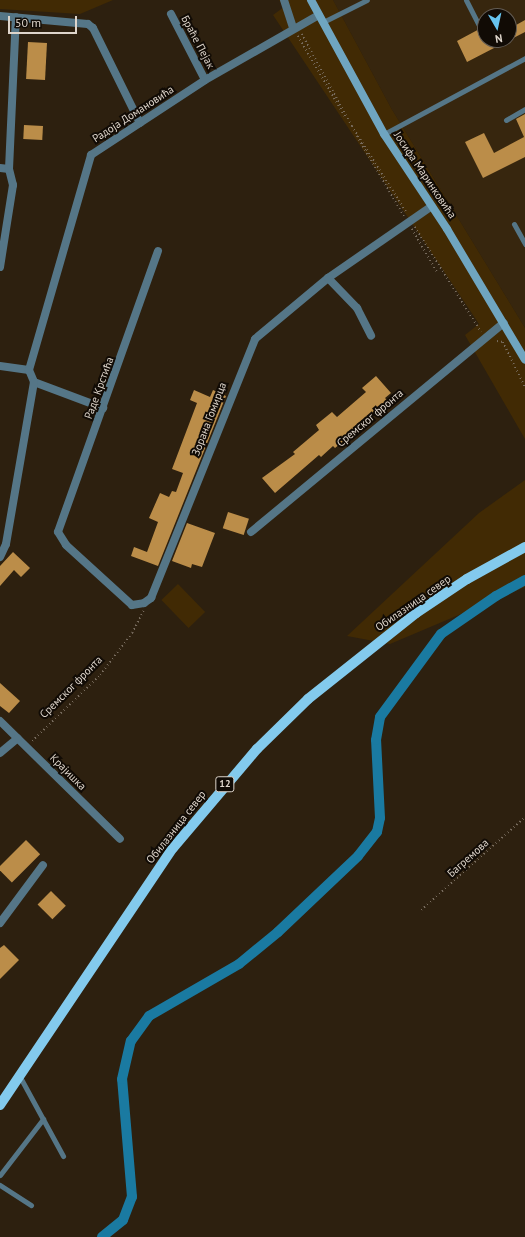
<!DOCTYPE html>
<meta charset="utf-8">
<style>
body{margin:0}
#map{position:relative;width:525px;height:1237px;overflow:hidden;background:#2d200f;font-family:"PT Sans",sans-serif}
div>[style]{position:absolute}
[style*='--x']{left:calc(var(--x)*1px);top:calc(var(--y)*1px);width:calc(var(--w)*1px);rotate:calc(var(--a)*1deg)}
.built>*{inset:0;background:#37260e}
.green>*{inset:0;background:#412a04;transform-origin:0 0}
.canal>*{height:10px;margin:-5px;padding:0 5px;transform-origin:5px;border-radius:5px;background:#1a7aa1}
.building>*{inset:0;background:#bb8d49;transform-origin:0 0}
.path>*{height:1.5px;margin-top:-0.75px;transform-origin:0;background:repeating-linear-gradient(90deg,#786c5e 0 1px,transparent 0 4px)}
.lane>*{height:5px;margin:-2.5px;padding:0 2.5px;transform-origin:2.5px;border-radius:2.5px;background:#557687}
.street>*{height:8px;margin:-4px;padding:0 4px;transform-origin:4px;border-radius:4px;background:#557687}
.secondary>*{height:8px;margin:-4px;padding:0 4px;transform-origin:4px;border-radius:4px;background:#6fa5c0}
.primary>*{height:10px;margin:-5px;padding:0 5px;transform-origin:5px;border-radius:5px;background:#83caed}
span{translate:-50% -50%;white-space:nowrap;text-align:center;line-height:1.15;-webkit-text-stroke:4px #110b05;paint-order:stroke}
.shield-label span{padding:1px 3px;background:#110b05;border:1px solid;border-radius:3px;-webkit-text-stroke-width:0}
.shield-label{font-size:10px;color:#ded5cb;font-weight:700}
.street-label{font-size:11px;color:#ded5cb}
.north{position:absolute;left:477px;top:8px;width:40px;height:40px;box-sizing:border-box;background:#110b05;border:1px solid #635c54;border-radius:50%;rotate:171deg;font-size:11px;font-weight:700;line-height:16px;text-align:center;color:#ded5cb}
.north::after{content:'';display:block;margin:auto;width:14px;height:18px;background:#67c4f0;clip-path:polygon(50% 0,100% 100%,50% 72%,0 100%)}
.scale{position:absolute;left:8px;top:16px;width:69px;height:18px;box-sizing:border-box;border:2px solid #ded5cb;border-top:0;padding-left:5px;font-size:12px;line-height:14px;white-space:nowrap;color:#ded5cb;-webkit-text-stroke:3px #110b05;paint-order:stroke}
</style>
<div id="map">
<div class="built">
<div style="clip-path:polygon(evenodd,333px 0,525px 0,525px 328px,391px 108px,333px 0,485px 16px,509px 16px,509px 40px,485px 40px,485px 16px)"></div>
</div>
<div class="green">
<div style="clip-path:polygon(0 0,113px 0,80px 14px,0 9px)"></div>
<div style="clip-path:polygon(279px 0,333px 0,391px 108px,525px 328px,525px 439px,465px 335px,479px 324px,273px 15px,284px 7px)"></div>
<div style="clip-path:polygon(525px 480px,525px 587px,390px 644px,347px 636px,479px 513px)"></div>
<div style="left:178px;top:584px;width:39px;height:23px;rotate:46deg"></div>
</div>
<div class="canal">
<div style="--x:102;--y:1237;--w:27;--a:-39"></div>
<div style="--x:123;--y:1220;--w:25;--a:-69"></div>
<div style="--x:132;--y:1197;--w:118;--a:-94.8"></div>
<div style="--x:122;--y:1079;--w:39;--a:-77"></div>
<div style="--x:131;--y:1041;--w:31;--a:-54"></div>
<div style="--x:149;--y:1016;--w:104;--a:-30"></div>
<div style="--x:239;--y:964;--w:50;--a:-39.4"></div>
<div style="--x:278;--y:932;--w:110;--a:-43.5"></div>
<div style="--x:358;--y:856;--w:31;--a:-52"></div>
<div style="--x:377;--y:832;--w:14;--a:-78"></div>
<div style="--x:380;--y:818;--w:78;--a:-92.9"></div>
<div style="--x:376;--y:740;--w:23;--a:-80"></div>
<div style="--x:380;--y:717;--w:103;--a:-53.7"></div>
<div style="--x:441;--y:634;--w:67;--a:-34.6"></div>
<div style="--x:496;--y:596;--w:33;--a:-29"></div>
</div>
<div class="building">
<div style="clip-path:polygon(525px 20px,525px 32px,467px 62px,457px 41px,485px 26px,485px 40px,509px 40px,509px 29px)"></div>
<div style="left:28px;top:42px;width:19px;height:37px;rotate:3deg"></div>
<div style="clip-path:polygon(525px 114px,525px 157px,483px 178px,465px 142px,484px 133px,494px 153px,524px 137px,516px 119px)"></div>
<div style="left:24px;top:125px;width:19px;height:14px;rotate:3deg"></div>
<div style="clip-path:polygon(376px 376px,391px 393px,385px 398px,388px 401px,349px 432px,351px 435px,335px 448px,333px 446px,321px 457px,319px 455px,275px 493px,262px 478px,295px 454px,293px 452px,319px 430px,316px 425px,332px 412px,337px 417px,366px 392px,362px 388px)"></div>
<div style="clip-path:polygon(194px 390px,210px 397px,213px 390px,226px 396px,158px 566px,131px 556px,134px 547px,147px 552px,158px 522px,149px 518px,160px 493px,169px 497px,172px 491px,176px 492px,183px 473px,172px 469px,197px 403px,190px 400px)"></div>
<div style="left:228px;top:512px;width:22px;height:17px;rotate:18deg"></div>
<div style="clip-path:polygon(187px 523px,215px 533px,202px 567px,192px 564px,191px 568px,172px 561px)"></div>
<div style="clip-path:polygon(13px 552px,30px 568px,21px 577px,14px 570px,0 586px,0 566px)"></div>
<div style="clip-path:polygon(0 683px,20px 701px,9px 713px,0 706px)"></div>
<div style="left:26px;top:840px;width:20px;height:40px;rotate:45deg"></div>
<div style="left:51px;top:891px;width:21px;height:19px;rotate:45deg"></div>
<div style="clip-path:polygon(4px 945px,19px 960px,0 979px,0 948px)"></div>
</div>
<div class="path">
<div style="--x:302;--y:34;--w:105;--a:61.5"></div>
<div style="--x:352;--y:126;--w:103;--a:57.7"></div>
<div style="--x:298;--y:36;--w:95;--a:59.7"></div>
<div style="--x:357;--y:136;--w:93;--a:59.6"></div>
<div style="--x:415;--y:227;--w:124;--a:57.8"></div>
<div style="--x:412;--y:229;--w:50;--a:59.8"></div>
<div style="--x:497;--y:341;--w:6;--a:9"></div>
<div style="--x:503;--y:342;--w:50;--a:63.9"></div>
<div style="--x:32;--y:741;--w:95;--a:-44.1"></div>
<div style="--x:100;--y:675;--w:53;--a:-52.7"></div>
<div style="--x:132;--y:633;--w:25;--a:-63"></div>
<div style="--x:421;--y:910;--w:140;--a:-41.8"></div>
</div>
<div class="lane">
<div style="--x:466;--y:0;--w:28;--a:63"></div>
<div style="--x:323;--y:22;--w:49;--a:-26.6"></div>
<div style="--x:506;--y:120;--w:22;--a:-30"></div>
<div style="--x:384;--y:134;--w:160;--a:-28.3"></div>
<div style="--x:514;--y:224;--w:23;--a:61"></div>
<div style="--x:20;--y:1077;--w:90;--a:61.4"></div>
<div style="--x:0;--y:1175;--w:71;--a:-52.5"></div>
<div style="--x:0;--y:1185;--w:37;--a:33"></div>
</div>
<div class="street">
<div style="--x:284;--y:0;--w:29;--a:72"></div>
<div style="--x:171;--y:14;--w:74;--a:62.7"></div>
<div style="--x:0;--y:16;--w:88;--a:5.2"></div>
<div style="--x:88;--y:24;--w:6;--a:39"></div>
<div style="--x:93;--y:28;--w:106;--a:63.7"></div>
<div style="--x:0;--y:168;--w:9;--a:6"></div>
<div style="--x:158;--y:251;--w:298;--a:109.6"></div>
<div style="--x:58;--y:532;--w:15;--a:58"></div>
<div style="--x:66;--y:545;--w:89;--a:42.3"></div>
<div style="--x:132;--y:605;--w:12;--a:-9"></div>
<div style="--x:144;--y:603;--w:9;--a:-36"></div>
<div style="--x:151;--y:598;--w:279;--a:-68.1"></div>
<div style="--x:255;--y:339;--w:95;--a:-39.9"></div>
<div style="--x:328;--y:278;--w:126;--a:-34.7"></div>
<div style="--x:0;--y:267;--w:83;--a:-81"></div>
<div style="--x:13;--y:185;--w:16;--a:-104"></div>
<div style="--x:9;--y:169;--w:152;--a:-87.4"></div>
<div style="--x:328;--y:278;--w:42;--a:46"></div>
<div style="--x:357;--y:308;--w:31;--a:63"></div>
<div style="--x:0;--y:366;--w:29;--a:8"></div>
<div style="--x:29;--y:370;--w:224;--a:-73.9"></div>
<div style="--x:91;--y:155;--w:136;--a:-33.3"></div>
<div style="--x:205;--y:80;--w:131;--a:-29.7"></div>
<div style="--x:29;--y:370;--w:13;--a:67"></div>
<div style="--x:34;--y:382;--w:74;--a:20.6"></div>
<div style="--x:251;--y:532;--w:328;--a:-39.6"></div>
<div style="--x:0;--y:557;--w:14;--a:-65"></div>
<div style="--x:6;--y:544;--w:164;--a:-80.2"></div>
<div style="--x:0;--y:721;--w:168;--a:44.5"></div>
<div style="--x:0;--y:753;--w:23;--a:-40"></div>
<div style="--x:0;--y:923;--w:72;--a:-53.4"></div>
</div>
<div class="secondary">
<div style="--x:311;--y:0;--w:153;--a:61.4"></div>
<div style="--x:384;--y:134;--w:114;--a:56.4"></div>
<div style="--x:447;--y:229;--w:152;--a:59.2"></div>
</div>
<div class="primary">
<div style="--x:0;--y:1105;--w:310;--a:-56.1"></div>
<div style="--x:173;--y:848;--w:130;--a:-49.7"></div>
<div style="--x:257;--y:749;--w:71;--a:-44.4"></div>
<div style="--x:308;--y:699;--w:138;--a:-38.5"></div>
<div style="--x:416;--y:613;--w:61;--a:-33.7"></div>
<div style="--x:467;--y:579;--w:66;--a:-28.9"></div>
</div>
<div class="shield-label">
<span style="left:225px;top:784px">12</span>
</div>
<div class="street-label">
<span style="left:198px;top:42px;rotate:62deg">Браће Пејак</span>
<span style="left:133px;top:114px;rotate:-33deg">Радоја Домановића</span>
<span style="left:425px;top:175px;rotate:56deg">Јосифа Маринковића</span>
<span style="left:99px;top:388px;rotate:-70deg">Раде Крстића</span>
<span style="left:370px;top:418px;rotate:-40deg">Сремског фронта</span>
<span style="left:209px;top:419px;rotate:-69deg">Зорана Гомирца</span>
<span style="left:413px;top:603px;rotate:-35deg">Обилазница север</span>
<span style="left:71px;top:687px;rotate:-45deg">Сремског фронта</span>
<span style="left:68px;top:772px;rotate:45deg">Крајишка</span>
<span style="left:176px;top:827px;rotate:-52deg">Обилазница север</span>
<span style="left:468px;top:858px;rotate:-42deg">Багремова</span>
</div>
<div class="north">N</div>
<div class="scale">50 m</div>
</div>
